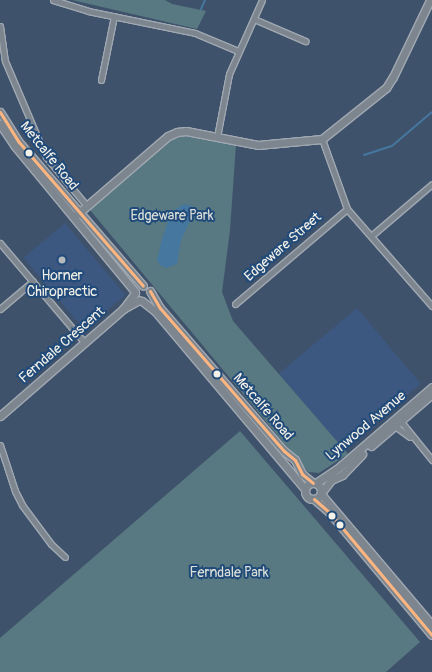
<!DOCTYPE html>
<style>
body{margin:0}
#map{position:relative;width:432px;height:672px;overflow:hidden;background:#3f526b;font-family:Pangolin,sans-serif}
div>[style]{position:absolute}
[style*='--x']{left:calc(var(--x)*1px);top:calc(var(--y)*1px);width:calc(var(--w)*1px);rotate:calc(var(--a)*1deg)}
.built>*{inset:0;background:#3c5780;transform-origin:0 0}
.green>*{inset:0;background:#587981}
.water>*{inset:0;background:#46779f}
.stream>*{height:2px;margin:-1px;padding:0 1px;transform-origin:1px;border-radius:1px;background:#46779f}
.roads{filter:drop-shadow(1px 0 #a0a8b2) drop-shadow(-1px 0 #a0a8b2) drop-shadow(0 1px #a0a8b2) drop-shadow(0 -1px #a0a8b2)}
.street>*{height:5px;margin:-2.5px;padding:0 2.5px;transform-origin:2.5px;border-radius:2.5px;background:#7d868e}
.secondary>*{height:7px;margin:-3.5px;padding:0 3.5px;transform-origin:3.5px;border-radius:3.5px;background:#7d868e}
.secondary>.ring{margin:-3.5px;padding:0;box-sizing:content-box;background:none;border:7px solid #7d868e;border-radius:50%}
.bus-1>*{height:3px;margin:-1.5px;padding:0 1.5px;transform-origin:1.5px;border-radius:1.5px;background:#ffb580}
.dots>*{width:11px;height:11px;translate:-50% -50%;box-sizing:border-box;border:2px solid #1f4a7a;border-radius:50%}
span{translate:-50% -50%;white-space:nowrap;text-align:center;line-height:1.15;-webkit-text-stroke:4px #1f4a7a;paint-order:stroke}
.street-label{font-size:14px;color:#f4f1e8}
.park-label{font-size:14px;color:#dde0d9}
.poi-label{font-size:14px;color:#f4f1e8}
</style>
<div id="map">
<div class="built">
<div style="left:65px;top:223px;width:94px;height:54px;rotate:50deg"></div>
<div style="left:357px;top:308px;width:99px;height:102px;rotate:50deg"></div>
</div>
<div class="green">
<div style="clip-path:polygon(72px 0,165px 0,172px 4px,206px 11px,197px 29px)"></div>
<div style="clip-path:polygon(179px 135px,236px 145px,230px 230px,222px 292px,233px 321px,348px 454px,319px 473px,308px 472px,90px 210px,169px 141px)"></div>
<div style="clip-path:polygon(240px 431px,420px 642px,386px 672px,0 672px,0 638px)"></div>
</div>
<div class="water">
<div style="clip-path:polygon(184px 204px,190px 205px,194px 209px,193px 215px,181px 240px,177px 264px,166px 268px,160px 265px,157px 260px,162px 239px,171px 212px)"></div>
</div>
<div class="stream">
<div style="--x:201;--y:9;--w:10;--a:-66"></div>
<div style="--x:364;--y:155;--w:29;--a:-18"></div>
<div style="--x:392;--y:146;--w:52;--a:-40.4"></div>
</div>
<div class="roads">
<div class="street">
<div style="--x:53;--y:0;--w:37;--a:17"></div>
<div style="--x:88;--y:11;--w:109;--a:11.6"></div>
<div style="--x:195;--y:33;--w:47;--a:22.7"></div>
<div style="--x:254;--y:19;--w:56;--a:23.3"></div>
<div style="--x:0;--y:26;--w:35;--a:82"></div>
<div style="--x:5;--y:61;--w:104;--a:66.9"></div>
<div style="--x:46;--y:157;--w:64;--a:50.1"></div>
<div style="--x:101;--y:80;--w:65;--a:-78.5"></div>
<div style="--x:217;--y:137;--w:64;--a:-79.2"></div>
<div style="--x:229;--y:74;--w:81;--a:-66"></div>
<div style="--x:322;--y:139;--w:74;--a:70.3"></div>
<div style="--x:347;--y:209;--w:129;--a:48.8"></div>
<div style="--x:371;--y:236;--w:80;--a:-40.4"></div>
<div style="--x:0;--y:243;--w:130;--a:49.7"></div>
<div style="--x:235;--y:304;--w:147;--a:-40.3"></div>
<div style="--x:0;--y:309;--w:43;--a:-40.3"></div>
<div style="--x:399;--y:419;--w:53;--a:51.2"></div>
<div style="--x:392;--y:424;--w:22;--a:36"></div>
<div style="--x:0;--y:445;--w:48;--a:71.9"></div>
<div style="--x:15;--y:491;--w:16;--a:63"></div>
<div style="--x:22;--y:505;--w:49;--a:53.4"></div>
<div style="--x:51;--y:544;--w:19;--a:43"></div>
</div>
<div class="secondary">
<div style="--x:0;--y:112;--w:34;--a:58"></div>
<div style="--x:18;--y:141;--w:191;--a:49.2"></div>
<div style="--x:0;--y:124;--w:25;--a:56"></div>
<div style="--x:14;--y:145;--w:190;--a:50.5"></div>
<div style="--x:74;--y:217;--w:124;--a:-40.8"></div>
<div style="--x:168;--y:136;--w:10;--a:-24"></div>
<div style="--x:177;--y:132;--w:9;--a:-6"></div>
<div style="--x:186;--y:131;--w:73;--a:11"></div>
<div style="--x:258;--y:145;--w:64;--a:-5.4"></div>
<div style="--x:322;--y:139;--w:82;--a:-38.6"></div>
<div style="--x:386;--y:88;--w:13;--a:-58"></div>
<div style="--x:393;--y:77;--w:85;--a:-64.3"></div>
<div style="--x:150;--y:291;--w:20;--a:60"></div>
<div style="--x:160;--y:308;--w:87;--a:49.2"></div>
<div style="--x:217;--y:374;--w:102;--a:49"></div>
<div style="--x:284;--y:451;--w:14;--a:39"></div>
<div style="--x:295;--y:460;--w:16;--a:63"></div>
<div style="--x:302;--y:474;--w:14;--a:39"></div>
<div style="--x:142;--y:301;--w:16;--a:38"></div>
<div style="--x:155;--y:311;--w:233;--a:49.9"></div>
<div style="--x:123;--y:309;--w:20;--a:-53"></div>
<div style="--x:0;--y:416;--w:163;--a:-41"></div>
<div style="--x:123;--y:309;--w:18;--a:-29"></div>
<div style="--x:371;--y:446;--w:80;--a:-40.4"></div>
<div class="ring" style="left:305px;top:483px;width:9px;height:9px"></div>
<div style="--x:316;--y:483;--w:25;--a:-34"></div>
<div style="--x:337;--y:469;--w:125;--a:-40.8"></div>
<div style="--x:322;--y:492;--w:15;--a:-53"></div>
<div style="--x:331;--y:480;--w:12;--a:-24"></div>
<div style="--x:342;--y:475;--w:29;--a:-46"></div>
<div style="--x:321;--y:494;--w:172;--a:49.7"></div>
<div style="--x:314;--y:499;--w:20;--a:41"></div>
<div style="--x:329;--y:512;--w:160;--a:50.1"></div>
</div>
</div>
<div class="bus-1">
<div style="--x:0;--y:112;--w:34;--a:58"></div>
<div style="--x:18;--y:141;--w:191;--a:49.2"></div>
<div style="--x:150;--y:291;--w:20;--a:60"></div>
<div style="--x:160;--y:308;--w:189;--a:49.1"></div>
<div style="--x:284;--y:451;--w:14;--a:39"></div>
<div style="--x:295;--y:460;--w:16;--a:63"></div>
<div style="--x:302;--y:474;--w:14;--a:39"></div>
<div style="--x:314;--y:499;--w:20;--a:41"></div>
<div style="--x:329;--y:512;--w:160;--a:50.1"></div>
</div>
<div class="dots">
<div style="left:29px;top:153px;background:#f4f1e8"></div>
<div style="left:62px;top:260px;background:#b5b9bc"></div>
<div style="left:217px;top:374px;background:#f4f1e8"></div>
<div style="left:332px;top:516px;background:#f4f1e8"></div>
<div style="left:340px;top:525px;background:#f4f1e8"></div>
</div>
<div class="street-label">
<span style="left:49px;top:156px;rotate:51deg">Metcalfe Road</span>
<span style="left:283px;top:247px;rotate:-41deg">Edgeware Street</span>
<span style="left:62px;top:345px;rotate:-41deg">Ferndale Crescent</span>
<span style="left:263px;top:407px;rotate:49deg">Metcalfe Road</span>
<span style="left:366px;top:426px;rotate:-40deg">Lynwood Avenue</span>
</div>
<div class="park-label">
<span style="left:172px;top:216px">Edgeware Park</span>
<span style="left:229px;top:573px">Ferndale Park</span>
</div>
<div class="poi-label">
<span style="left:62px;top:284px">Horner<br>Chiropractic</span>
</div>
</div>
